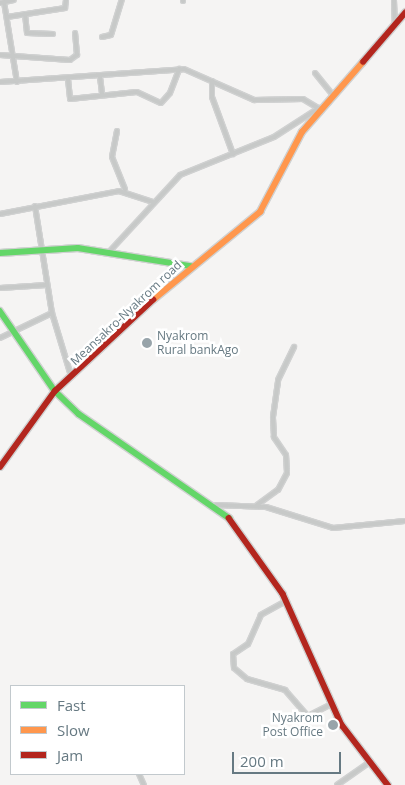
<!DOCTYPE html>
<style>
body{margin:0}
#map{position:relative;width:405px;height:785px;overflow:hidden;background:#f5f4f3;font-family:"Open Sans",sans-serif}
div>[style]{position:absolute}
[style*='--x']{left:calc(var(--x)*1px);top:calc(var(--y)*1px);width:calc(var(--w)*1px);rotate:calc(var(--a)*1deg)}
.roads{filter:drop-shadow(1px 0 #d0d1d1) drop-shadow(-1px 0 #d0d1d1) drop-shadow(0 1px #d0d1d1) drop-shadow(0 -1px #d0d1d1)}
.street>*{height:4px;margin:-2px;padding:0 2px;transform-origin:2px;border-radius:2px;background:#c7c9c8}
.fast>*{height:5.5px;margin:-2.75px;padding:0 2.75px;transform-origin:2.75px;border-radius:2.75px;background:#63d668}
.slow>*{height:5.5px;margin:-2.75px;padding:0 2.75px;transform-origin:2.75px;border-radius:2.75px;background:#ff974d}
.jam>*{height:5.5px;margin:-2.75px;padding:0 2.75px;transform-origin:2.75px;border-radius:2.75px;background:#b3261e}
.dots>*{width:14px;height:14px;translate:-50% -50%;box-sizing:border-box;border:2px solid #fff;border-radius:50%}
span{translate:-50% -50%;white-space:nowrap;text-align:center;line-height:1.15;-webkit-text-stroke:5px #fff;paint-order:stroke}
.street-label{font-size:12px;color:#667982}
.poi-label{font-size:12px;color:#667982}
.left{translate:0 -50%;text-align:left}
.right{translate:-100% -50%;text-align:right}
.legend{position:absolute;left:10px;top:685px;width:175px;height:90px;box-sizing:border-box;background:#fff;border:1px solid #c2c9cd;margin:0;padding:6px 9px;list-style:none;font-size:15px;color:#667982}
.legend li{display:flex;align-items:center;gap:10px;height:25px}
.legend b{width:25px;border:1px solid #c2c9cd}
.scale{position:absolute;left:232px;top:752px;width:109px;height:22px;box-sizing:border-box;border:2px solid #667982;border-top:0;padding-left:6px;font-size:15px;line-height:18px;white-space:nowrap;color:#667982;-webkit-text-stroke:4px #fff;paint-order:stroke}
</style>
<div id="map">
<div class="roads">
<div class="street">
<div style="--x:183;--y:0;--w:1;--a:90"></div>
<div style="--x:394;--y:0;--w:24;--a:88"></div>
<div style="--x:4;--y:2;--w:81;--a:80.8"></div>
<div style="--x:0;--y:3;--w:14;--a:-12"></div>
<div style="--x:25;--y:14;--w:19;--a:84"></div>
<div style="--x:27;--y:33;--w:26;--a:2"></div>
<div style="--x:7;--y:17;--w:59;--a:-8.8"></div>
<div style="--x:65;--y:8;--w:8;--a:-83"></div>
<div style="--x:102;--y:37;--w:9;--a:-13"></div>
<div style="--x:111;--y:35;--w:37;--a:-73"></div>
<div style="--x:0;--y:55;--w:70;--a:4.1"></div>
<div style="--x:70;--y:60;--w:9;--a:-36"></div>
<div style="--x:77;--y:55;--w:22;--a:-95"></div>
<div style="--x:315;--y:73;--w:28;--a:51"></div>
<div style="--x:100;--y:77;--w:17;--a:83"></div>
<div style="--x:68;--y:79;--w:20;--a:84"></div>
<div style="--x:70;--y:99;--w:67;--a:-6"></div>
<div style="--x:137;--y:92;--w:26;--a:25"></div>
<div style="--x:161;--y:103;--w:13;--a:-48"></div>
<div style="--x:170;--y:93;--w:26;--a:-69"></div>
<div style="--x:212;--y:81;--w:16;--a:90"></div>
<div style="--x:212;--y:97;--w:61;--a:69.8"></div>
<div style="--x:0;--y:82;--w:184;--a:-4"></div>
<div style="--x:184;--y:69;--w:77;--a:23.9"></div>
<div style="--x:254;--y:100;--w:49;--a:-1.2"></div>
<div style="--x:303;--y:99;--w:17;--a:31"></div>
<div style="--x:117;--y:131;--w:26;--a:101"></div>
<div style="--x:112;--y:157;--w:35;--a:68"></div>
<div style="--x:35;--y:206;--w:108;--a:81"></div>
<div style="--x:52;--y:313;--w:66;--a:73.2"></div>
<div style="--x:0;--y:214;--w:121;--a:-10.9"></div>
<div style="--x:119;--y:191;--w:36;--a:18"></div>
<div style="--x:109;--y:252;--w:105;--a:-47.3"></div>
<div style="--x:180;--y:175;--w:101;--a:-22"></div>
<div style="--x:274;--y:137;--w:54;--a:-32.8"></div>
<div style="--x:0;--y:288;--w:47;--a:-3.7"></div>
<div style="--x:0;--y:338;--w:58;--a:-25.7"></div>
<div style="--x:216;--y:505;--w:50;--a:2.3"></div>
<div style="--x:266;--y:507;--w:70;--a:17.4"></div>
<div style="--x:333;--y:528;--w:72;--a:-5.6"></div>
<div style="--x:257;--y:505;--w:26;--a:-36"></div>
<div style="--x:278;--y:490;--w:19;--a:-62"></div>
<div style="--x:287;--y:473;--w:18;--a:-93"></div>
<div style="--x:286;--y:455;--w:22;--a:-124"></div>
<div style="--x:274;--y:437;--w:20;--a:-93"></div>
<div style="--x:273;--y:417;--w:37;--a:-82"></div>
<div style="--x:278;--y:380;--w:37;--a:-64"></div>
<div style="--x:286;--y:601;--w:29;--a:151"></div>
<div style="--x:261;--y:615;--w:32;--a:114"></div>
<div style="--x:248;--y:644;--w:18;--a:146"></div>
<div style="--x:233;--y:654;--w:14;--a:86"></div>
<div style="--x:234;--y:668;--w:17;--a:40"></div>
<div style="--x:247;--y:679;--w:40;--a:16"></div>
<div style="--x:285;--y:690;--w:35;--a:49"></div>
<div style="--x:308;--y:716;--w:27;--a:-27"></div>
<div style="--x:139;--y:774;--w:12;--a:66"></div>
<div style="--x:337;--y:785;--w:39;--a:-35"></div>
</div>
<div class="fast">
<div style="--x:0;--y:253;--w:78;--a:-3.7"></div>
<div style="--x:78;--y:248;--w:114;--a:9.1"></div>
<div style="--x:0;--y:311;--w:97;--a:55.5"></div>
<div style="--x:55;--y:391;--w:33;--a:44"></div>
<div style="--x:79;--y:414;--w:183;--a:34.7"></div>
</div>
<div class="slow">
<div style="--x:153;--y:300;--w:139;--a:-39.4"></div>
<div style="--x:260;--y:212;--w:90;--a:-62.3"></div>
<div style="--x:302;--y:132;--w:93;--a:-48.9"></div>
</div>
<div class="jam">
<div style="--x:363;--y:62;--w:65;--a:-49.4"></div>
<div style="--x:0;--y:467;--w:94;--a:-54.1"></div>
<div style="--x:55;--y:391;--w:134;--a:-42.9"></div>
<div style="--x:229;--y:518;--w:93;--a:54.6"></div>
<div style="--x:283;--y:594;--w:144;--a:65.8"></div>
<div style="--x:342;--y:725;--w:76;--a:52.5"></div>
</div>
</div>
<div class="dots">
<div style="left:147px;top:343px;background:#98a4aa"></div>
<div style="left:333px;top:725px;background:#98a4aa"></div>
</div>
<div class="street-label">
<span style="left:126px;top:313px;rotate:-43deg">Meansakro-Nyakrom road</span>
</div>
<div class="poi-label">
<span class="left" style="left:157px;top:343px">Nyakrom<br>Rural bankAgo</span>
<span class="right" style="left:323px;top:725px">Nyakrom<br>Post Office</span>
</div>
<ul class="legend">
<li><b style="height:6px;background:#63d668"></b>Fast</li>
<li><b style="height:6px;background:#ff974d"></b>Slow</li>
<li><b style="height:6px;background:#b3261e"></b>Jam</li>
</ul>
<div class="scale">200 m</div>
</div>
